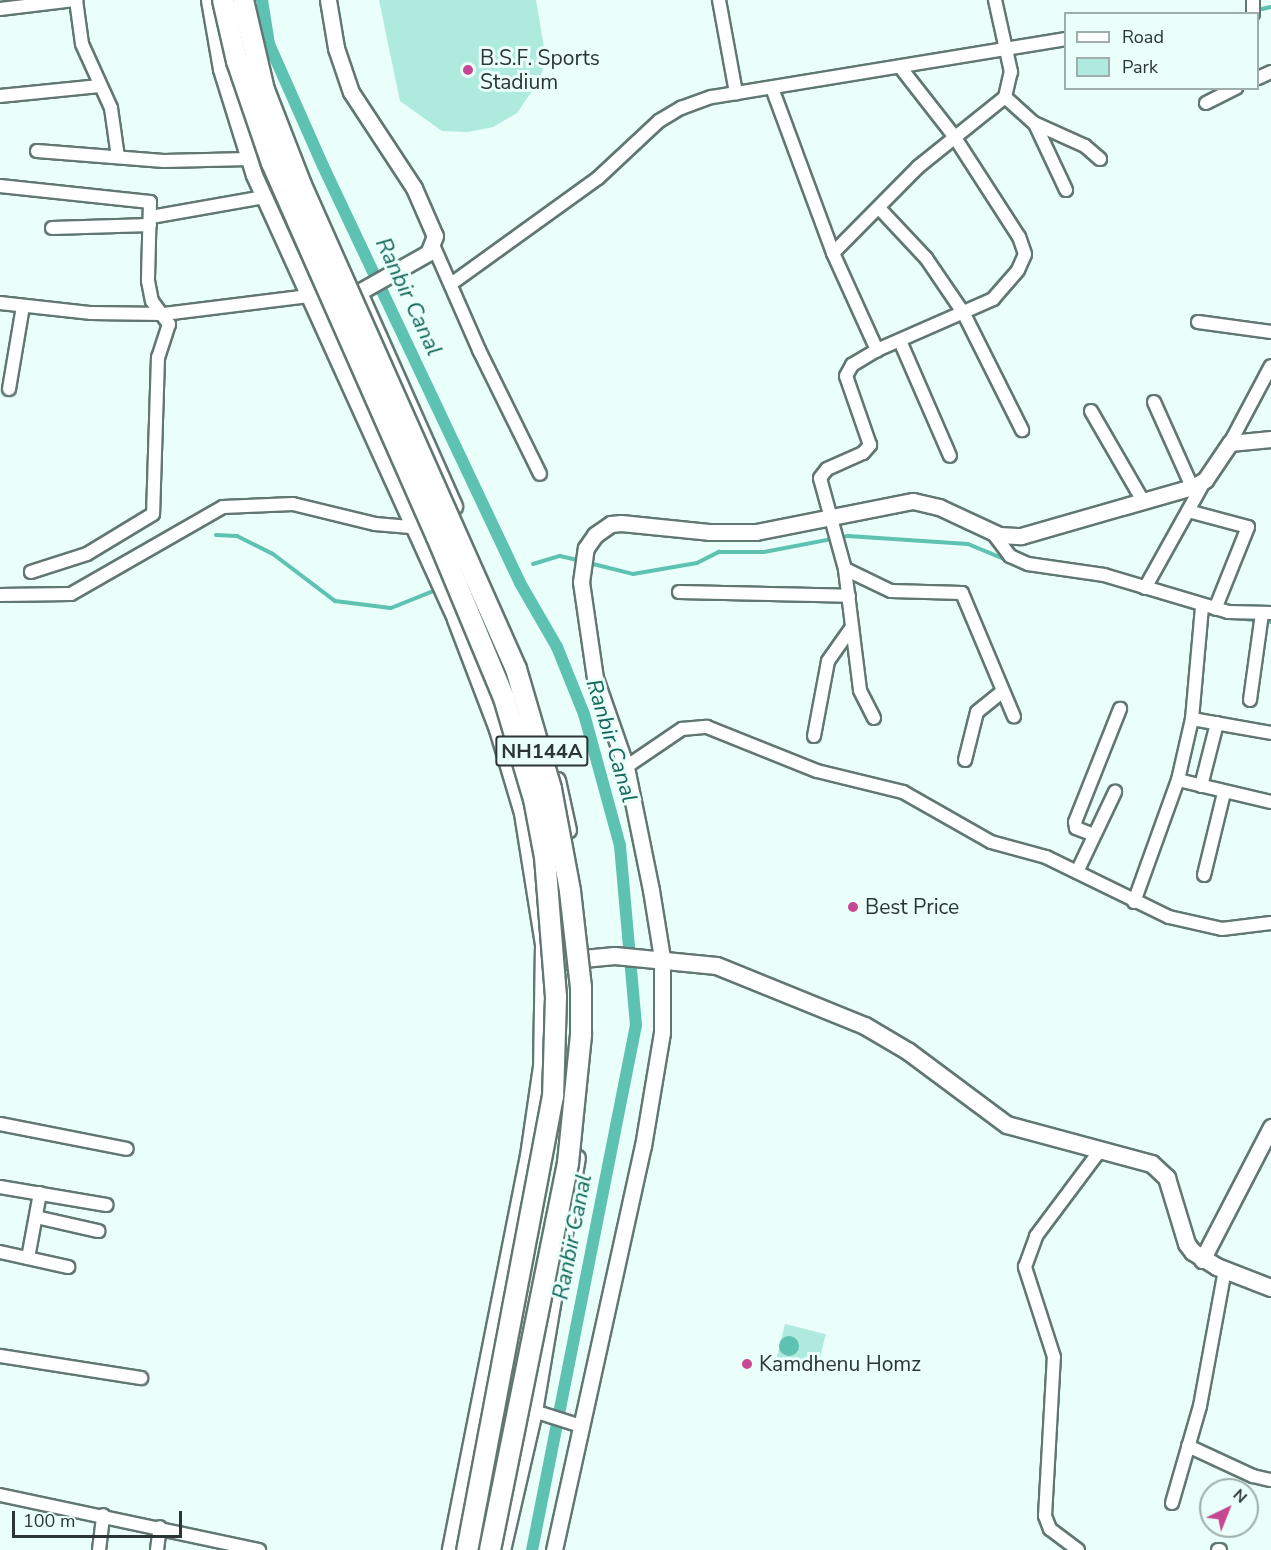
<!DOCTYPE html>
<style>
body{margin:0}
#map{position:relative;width:1271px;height:1550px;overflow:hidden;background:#eafefa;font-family:"Nunito Sans",sans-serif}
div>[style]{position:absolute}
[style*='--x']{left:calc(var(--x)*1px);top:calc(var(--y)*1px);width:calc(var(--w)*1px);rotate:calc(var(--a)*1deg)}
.green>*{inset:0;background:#aeeade;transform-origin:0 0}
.water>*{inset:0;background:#5dc2b1}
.round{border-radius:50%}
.stream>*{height:4px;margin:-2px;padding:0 2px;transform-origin:2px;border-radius:2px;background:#5dc2b1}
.canal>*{height:12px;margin:-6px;padding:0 6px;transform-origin:6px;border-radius:6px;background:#5dc2b1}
.roads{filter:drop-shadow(2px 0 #617772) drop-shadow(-2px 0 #617772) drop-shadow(0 2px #617772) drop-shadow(0 -2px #617772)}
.minor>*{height:12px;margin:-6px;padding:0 6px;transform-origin:6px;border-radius:6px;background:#fff}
.tertiary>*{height:15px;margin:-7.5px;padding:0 7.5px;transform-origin:7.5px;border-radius:7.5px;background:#fff}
.secondary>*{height:16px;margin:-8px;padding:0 8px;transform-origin:8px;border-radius:8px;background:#fff}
.bridges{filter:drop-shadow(2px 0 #617772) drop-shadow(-2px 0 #617772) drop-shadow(0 2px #617772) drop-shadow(0 -2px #617772)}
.trunk-bridge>*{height:20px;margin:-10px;padding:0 10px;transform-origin:10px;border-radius:10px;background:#fff}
.dots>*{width:16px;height:16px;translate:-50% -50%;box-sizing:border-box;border:3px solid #eafefa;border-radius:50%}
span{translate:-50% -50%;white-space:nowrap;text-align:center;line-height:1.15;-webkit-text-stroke:6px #eafefa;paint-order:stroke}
.shield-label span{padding:2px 4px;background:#eafefa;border:2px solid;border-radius:4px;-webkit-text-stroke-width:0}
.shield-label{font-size:20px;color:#2b3533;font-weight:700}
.poi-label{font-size:21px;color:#2b3533}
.left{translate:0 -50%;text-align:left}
.water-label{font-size:22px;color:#12665a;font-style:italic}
.legend{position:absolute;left:1064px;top:12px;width:195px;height:78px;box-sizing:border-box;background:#eafefa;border:2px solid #9eaeaa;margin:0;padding:8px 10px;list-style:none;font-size:18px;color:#2b3533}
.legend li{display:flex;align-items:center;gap:12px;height:30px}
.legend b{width:30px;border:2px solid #9eaeaa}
.north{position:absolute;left:1199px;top:1478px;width:60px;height:60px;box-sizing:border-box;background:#eafefa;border:2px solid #9eaeaa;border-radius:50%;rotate:43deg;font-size:16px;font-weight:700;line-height:24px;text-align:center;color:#2b3533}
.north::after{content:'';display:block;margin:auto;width:21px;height:27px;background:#c74793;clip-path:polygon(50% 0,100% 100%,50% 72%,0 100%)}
.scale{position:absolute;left:12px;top:1511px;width:170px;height:27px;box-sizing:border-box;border:3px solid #2b3533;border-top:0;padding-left:8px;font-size:18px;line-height:21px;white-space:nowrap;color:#2b3533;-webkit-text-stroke:4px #eafefa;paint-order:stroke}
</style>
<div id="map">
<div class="green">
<div style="clip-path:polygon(379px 0,536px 0,546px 59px,539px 81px,517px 113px,493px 127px,468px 132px,442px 131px,400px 101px)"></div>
<div style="left:785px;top:1324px;width:42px;height:42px;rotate:14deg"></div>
</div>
<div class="water">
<div class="round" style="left:779px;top:1336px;width:20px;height:20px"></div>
</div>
<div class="stream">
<div style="--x:1262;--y:9;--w:9;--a:-13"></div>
<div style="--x:216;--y:535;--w:21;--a:3"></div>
<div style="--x:237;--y:536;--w:40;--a:26.6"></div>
<div style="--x:273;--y:554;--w:78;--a:37.2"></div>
<div style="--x:335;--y:601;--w:56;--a:7.1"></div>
<div style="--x:391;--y:608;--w:48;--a:-21.8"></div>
<div style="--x:589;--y:563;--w:45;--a:14"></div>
<div style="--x:633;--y:574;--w:65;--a:-9.8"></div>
<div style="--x:697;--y:563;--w:25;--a:-27"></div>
<div style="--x:719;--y:552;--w:45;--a:0"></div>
<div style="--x:764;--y:552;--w:86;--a:-10.8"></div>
<div style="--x:848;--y:536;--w:120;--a:3.8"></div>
<div style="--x:968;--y:544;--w:44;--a:22.5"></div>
<div style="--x:533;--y:564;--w:28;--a:-17"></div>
<div style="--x:560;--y:556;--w:22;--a:13"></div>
<div style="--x:1121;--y:586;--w:97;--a:16.8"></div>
<div style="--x:1227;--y:617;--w:44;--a:6.5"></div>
</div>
<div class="canal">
<div style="--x:262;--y:0;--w:45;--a:81"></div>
<div style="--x:269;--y:44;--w:133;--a:66.1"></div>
<div style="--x:323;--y:166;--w:461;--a:64.7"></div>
<div style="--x:520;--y:583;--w:74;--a:60"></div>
<div style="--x:557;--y:647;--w:72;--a:68.1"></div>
<div style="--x:584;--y:714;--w:137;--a:74.7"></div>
<div style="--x:620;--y:846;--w:180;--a:84.9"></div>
<div style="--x:636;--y:1025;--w:535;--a:101.2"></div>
</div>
<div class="roads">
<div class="minor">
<div style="--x:76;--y:0;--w:44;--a:82.2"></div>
<div style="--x:82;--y:44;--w:70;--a:65.6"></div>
<div style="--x:111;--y:108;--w:49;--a:81.9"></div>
<div style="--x:719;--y:0;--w:95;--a:79.6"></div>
<div style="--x:0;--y:9;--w:77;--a:-6.8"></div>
<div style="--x:1253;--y:14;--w:14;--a:-90"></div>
<div style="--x:1258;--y:78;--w:14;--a:-25"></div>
<div style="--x:772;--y:88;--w:176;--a:69.7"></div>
<div style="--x:833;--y:253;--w:107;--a:65.6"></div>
<div style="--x:0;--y:96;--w:100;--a:-5.7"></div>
<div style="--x:1005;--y:97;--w:39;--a:42"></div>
<div style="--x:1034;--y:123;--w:56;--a:24.3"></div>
<div style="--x:1085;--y:146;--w:20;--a:41"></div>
<div style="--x:1206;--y:103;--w:34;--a:-27"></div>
<div style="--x:1035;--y:124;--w:73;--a:64.8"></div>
<div style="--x:37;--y:151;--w:127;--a:4.5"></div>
<div style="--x:164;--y:161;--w:85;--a:-1.3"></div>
<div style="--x:0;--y:186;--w:151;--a:6.1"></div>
<div style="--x:150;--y:202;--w:79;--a:91.5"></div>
<div style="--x:148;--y:281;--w:20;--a:79"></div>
<div style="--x:152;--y:301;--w:29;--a:54"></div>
<div style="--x:169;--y:324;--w:35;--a:108"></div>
<div style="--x:158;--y:357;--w:157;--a:91.8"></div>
<div style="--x:153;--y:514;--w:77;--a:148.8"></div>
<div style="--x:87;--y:554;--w:59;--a:162.2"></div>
<div style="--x:879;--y:208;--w:69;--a:46.8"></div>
<div style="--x:926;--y:258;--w:68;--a:55.8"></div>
<div style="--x:964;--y:314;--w:130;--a:63.4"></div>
<div style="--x:151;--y:217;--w:115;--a:-10"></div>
<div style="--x:52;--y:228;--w:98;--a:-1.8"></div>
<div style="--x:433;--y:245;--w:115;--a:66.3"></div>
<div style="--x:479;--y:350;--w:138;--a:63.8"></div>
<div style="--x:833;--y:253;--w:121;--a:-45.3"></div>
<div style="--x:918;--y:167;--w:112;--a:-38.8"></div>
<div style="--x:1005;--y:97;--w:26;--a:-77"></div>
<div style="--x:1011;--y:72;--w:74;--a:-102.5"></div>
<div style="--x:451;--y:284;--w:181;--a:-35.8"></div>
<div style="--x:598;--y:178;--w:83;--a:-43.1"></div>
<div style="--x:659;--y:121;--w:26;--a:-31"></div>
<div style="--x:681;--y:108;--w:33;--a:-20"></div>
<div style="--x:712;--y:97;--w:359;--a:-9.3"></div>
<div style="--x:0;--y:303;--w:92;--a:6.3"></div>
<div style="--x:91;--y:313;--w:73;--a:0.8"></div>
<div style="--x:164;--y:314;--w:146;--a:-7.1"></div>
<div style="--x:1198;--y:322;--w:74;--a:7.8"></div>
<div style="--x:900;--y:341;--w:125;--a:66.5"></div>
<div style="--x:9;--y:389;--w:84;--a:-80.4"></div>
<div style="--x:1154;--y:402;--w:93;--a:65.9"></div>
<div style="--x:1091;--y:411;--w:104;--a:60"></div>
<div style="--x:1230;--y:443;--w:87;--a:-62"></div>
<div style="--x:1188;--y:511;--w:62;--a:14.9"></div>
<div style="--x:1248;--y:527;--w:88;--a:111.9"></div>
<div style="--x:992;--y:532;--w:30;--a:53"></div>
<div style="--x:1010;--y:556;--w:20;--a:24"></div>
<div style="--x:1028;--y:564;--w:77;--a:8.2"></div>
<div style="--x:1104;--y:575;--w:129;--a:16.6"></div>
<div style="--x:1228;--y:612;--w:43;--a:1.3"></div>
<div style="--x:845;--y:569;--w:51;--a:25.6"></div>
<div style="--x:891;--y:591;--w:71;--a:1.6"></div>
<div style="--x:962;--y:593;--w:134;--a:67.2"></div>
<div style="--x:1145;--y:588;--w:124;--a:-60.9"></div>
<div style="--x:679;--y:592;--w:170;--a:1.3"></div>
<div style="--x:0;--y:595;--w:71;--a:-0.8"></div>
<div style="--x:71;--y:594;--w:175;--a:-29.8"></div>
<div style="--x:223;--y:507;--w:70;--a:-2.5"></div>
<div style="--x:293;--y:504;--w:84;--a:13.7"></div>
<div style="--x:375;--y:524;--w:38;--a:5"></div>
<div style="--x:1250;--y:700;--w:87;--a:-82.1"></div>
<div style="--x:874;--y:718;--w:31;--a:-117"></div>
<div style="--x:860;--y:690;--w:122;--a:-97.1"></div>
<div style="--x:845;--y:569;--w:94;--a:-105.4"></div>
<div style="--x:820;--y:478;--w:11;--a:-52"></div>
<div style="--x:827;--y:469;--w:39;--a:-24"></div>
<div style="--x:863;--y:453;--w:11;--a:-49"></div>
<div style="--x:870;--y:445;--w:73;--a:-109.2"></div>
<div style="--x:846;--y:376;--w:13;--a:-61"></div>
<div style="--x:852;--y:365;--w:29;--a:-31"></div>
<div style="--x:877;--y:350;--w:127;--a:-23.7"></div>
<div style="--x:993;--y:299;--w:38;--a:-49"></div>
<div style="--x:1018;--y:270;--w:17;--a:-66"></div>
<div style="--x:1025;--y:254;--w:18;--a:-109"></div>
<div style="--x:1019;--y:237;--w:120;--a:-122.8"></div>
<div style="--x:954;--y:136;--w:88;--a:-128"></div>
<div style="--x:1192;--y:719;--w:80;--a:10"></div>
<div style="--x:814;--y:736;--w:76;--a:-79.4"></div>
<div style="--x:828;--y:661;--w:42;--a:-54.8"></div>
<div style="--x:965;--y:760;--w:49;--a:-76"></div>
<div style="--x:977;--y:712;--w:33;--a:-39"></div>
<div style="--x:626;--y:767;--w:68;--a:-34.2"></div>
<div style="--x:682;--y:729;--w:25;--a:-5"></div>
<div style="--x:707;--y:727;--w:118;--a:21.8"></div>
<div style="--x:817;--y:771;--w:89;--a:13.7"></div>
<div style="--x:903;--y:792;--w:101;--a:29.6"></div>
<div style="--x:991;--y:842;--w:57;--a:15.3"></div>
<div style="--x:1046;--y:857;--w:137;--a:26"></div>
<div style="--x:1169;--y:917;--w:54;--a:12.8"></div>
<div style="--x:1222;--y:929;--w:49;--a:-7"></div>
<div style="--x:1178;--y:780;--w:96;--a:13.3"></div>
<div style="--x:1201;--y:786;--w:65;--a:-75.7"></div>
<div style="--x:1094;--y:835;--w:19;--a:-159"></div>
<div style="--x:1076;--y:828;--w:6;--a:-99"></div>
<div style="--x:1075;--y:822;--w:122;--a:-68.3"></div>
<div style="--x:1077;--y:872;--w:89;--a:-64.6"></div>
<div style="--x:1204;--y:875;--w:84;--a:-76.3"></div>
<div style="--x:1134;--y:902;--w:130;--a:-70.2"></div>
<div style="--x:1178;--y:780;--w:63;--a:-77.1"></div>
<div style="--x:1192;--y:719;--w:113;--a:-84.9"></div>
<div style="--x:0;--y:1124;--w:129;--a:11.1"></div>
<div style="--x:0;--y:1187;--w:108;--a:9.6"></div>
<div style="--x:36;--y:1217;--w:64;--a:12.7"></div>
<div style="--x:0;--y:1252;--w:70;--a:12.4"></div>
<div style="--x:28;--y:1258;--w:66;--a:-79.5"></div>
<div style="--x:0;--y:1356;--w:143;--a:8.9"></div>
<div style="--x:534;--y:1411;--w:49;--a:17.7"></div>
<div style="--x:1188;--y:1446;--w:72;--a:24.8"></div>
<div style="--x:1253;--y:1476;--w:18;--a:13"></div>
<div style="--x:0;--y:1495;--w:265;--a:12"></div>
<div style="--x:1172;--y:1503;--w:101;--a:-73.9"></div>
<div style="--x:1200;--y:1406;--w:138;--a:-79.6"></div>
<div style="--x:99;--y:1550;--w:35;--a:-83"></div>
<div style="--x:157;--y:1550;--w:23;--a:-83"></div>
<div style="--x:1078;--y:1550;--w:35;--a:-143"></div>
<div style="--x:1050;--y:1529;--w:14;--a:-111"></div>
<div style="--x:1045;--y:1516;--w:159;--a:-86.8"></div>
<div style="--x:1054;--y:1357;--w:95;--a:-107.9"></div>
<div style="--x:1025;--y:1267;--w:33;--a:-70"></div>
<div style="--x:1036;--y:1236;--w:109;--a:-53.2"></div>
<div style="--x:1218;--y:1550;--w:2;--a:0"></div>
</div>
<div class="tertiary">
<div style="--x:209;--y:0;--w:70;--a:80.1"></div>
<div style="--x:221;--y:69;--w:111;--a:72.7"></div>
<div style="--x:254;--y:175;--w:487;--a:65.6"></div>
<div style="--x:455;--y:619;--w:118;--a:69.1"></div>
<div style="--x:497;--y:729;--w:88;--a:73.4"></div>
<div style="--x:522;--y:813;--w:133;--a:80.9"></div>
<div style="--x:543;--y:944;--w:122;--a:90.9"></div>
<div style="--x:541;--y:1066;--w:90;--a:98.3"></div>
<div style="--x:528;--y:1155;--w:403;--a:101.2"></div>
<div style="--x:328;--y:0;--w:49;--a:80.5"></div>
<div style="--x:336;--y:48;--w:46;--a:71.2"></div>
<div style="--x:351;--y:92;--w:115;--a:56.7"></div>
<div style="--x:414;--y:188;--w:52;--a:66.4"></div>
<div style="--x:435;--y:236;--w:18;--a:112"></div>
<div style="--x:428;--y:253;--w:79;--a:150.5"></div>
<div style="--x:361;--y:297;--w:229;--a:66"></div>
<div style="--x:557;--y:780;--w:51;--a:77.6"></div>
<div style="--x:1202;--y:1260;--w:150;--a:-62.6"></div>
<div style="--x:502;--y:1550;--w:143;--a:-77"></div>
<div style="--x:534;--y:1411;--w:257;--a:-80.4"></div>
<div style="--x:554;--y:1550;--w:414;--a:-77.6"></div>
<div style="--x:643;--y:1146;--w:115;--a:-80.5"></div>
<div style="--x:662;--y:1033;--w:75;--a:-90"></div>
<div style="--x:662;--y:958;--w:69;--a:-99.2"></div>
<div style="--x:651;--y:890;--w:126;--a:-101.5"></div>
<div style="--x:626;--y:767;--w:94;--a:-109.2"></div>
<div style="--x:595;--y:678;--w:97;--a:-98.3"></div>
<div style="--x:581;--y:582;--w:34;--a:-82"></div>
<div style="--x:586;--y:548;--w:16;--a:-55"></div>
<div style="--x:595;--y:535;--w:19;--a:-35"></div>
<div style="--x:611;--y:524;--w:10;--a:-6"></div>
<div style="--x:621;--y:523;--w:88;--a:5.8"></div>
<div style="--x:709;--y:532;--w:47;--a:0"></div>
<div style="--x:756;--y:532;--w:160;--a:-11.2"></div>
<div style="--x:913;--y:501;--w:27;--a:13"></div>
<div style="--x:939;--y:507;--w:66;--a:25"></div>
<div style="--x:999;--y:535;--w:22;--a:3"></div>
<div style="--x:1021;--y:536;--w:178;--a:-16"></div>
<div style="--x:1192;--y:487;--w:15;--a:-28"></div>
<div style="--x:1205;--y:480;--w:45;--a:-56"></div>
<div style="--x:1230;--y:443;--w:41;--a:-5.6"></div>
</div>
<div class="secondary">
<div style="--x:547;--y:950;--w:19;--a:35"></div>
<div style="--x:563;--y:961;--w:52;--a:-5.5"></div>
<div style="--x:615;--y:956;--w:102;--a:5.6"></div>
<div style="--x:717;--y:966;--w:160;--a:22.1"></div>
<div style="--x:865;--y:1026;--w:51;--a:30.6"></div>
<div style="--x:909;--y:1052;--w:122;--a:36.7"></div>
<div style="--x:1007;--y:1125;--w:150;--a:15.1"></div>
<div style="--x:1152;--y:1164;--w:21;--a:43"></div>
<div style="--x:1167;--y:1178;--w:69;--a:73.1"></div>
<div style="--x:1187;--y:1244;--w:10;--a:53"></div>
<div style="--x:1193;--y:1252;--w:28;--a:32"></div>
<div style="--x:1217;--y:1267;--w:58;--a:21.3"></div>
</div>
</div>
<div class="bridges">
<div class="trunk-bridge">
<div style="--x:223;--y:0;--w:63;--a:77.1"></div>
<div style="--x:237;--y:61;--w:108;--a:71.1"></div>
<div style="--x:272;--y:163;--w:409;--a:66.2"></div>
<div style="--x:437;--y:537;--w:174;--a:67.4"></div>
<div style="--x:504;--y:698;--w:105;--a:73.5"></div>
<div style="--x:534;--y:799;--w:59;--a:79.3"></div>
<div style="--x:545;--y:857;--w:140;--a:85.5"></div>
<div style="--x:556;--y:997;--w:99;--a:91.7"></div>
<div style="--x:553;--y:1096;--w:462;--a:100.7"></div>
<div style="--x:243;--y:0;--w:92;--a:76.9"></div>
<div style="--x:264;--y:90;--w:102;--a:68.7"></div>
<div style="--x:301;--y:185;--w:530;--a:66.05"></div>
<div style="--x:516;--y:669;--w:125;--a:73.7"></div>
<div style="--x:551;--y:789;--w:104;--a:79.4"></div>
<div style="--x:570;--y:891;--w:97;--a:83.5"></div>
<div style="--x:581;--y:987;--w:48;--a:90"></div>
<div style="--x:581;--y:1035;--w:129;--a:95.8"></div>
<div style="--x:568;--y:1163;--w:395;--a:101.4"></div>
</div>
</div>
<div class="dots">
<div style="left:468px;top:70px;background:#c74793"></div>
<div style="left:853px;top:907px;background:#c74793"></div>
<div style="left:747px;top:1364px;background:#c74793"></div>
</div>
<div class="shield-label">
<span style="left:542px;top:751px">NH144A</span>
</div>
<div class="poi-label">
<span class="left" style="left:480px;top:70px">B.S.F. Sports<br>Stadium</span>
<span class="left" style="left:865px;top:907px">Best Price</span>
<span class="left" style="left:759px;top:1364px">Kamdhenu Homz</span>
</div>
<div class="water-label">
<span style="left:408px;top:297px;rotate:65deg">Ranbir Canal</span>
<span style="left:611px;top:741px;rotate:73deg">Ranbir Canal</span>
<span style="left:573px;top:1237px;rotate:-79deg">Ranbir Canal</span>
</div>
<ul class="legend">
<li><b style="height:8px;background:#fff"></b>Road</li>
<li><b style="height:16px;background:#aeeade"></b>Park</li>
</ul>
<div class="north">N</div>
<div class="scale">100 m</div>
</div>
